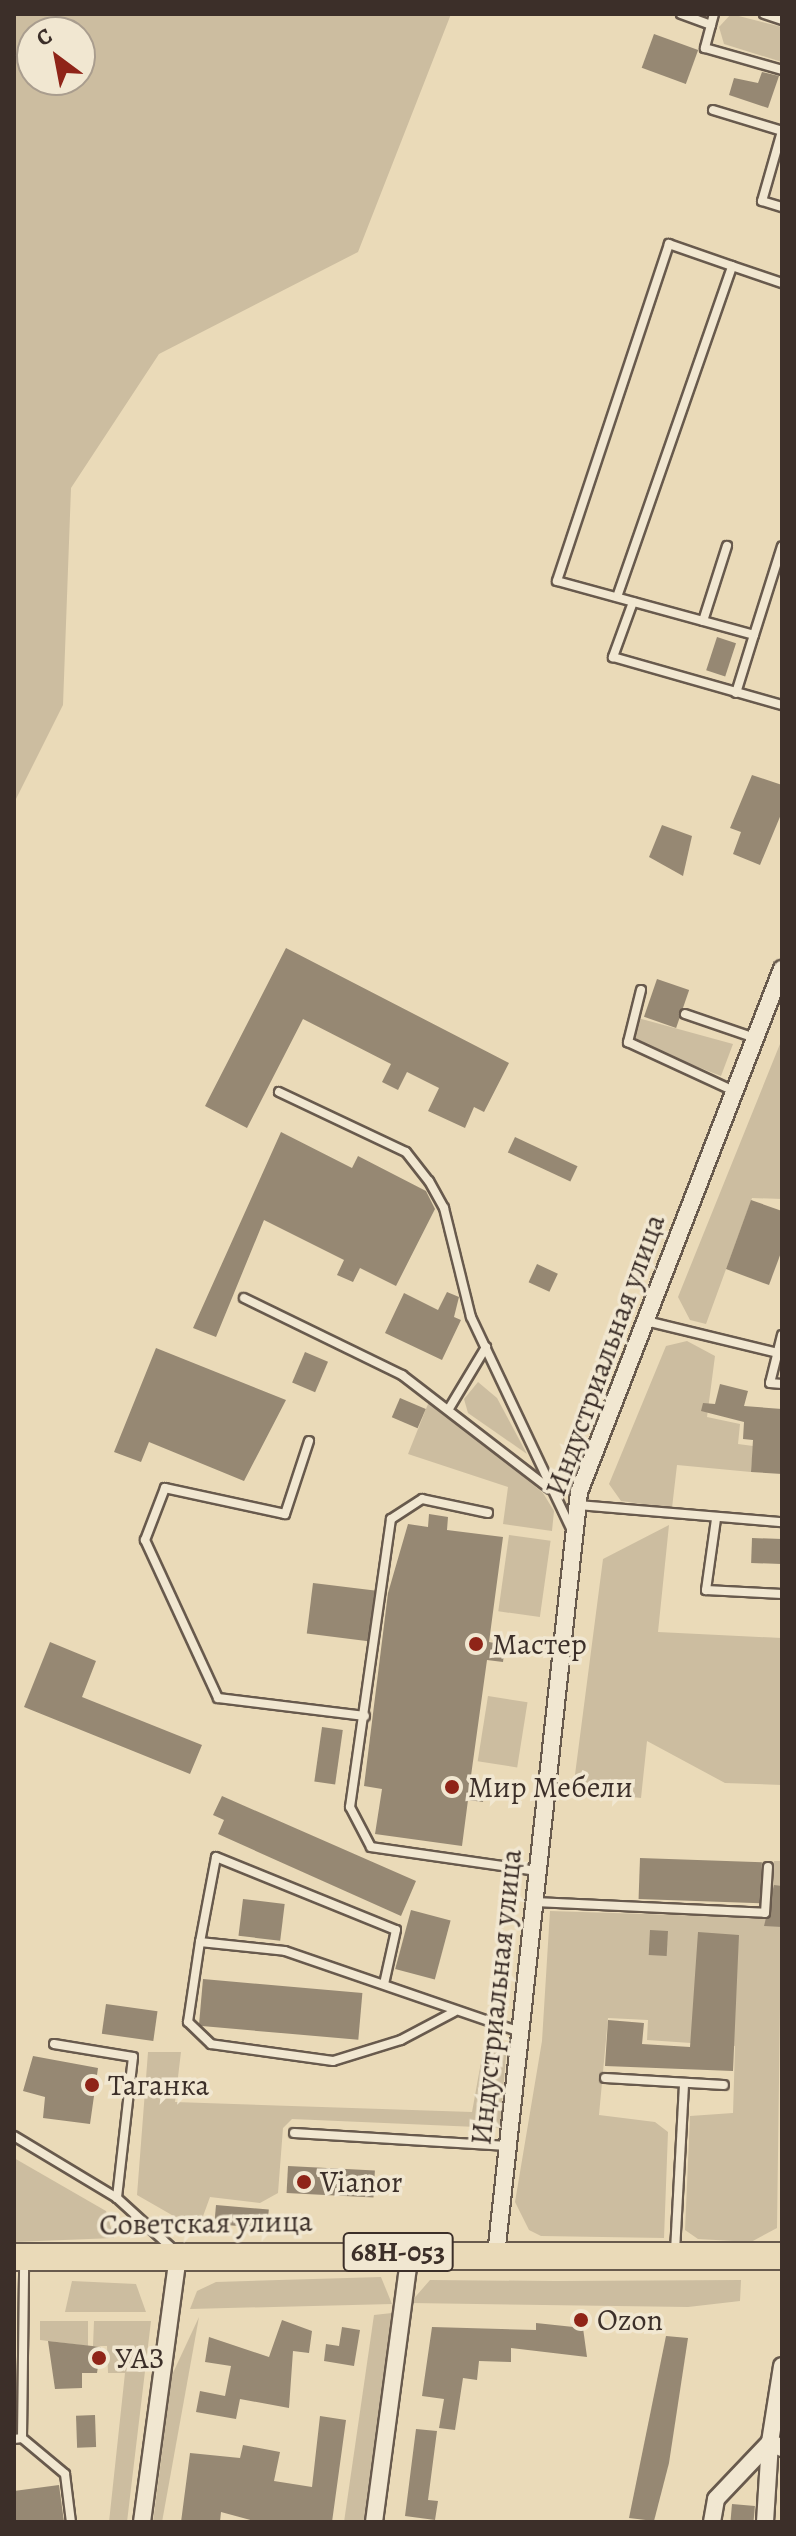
<!DOCTYPE html>
<meta charset="utf-8">
<style>
body{margin:0}
#map{position:relative;width:796px;height:2536px;overflow:hidden;background:#eadab8;font-family:Alegreya,serif}
div>[style]{position:absolute}
[style*='--x']{left:calc(var(--x)*1px);top:calc(var(--y)*1px);width:calc(var(--w)*1px);rotate:calc(var(--a)*1deg)}
.green>*{inset:0;background:#ccbda0;transform-origin:0 0}
.building>*{inset:0;background:#968873;transform-origin:0 0}
.roads{filter:drop-shadow(2px 0 #685a4d) drop-shadow(-2px 0 #685a4d) drop-shadow(0 2px #685a4d) drop-shadow(0 -2px #685a4d)}
.lane>*{height:8px;margin:-4px;padding:0 4px;transform-origin:4px;border-radius:4px;background:#f1e7d1}
.street>*{height:16px;margin:-8px;padding:0 8px;transform-origin:8px;border-radius:8px;background:#f1e7d1}
.primary>*{height:26px;margin:-13px;padding:0 13px;transform-origin:13px;border-radius:13px;background:#eadab8}
.dots>*{width:22px;height:22px;translate:-50% -50%;box-sizing:border-box;border:4px solid #f1e7d1;border-radius:50%}
span{translate:-50% -50%;white-space:nowrap;text-align:center;line-height:1.15;-webkit-text-stroke:7px #f1e7d1;paint-order:stroke}
.shield-label span{padding:2px 6px;background:#f1e7d1;border:2px solid;border-radius:6px;-webkit-text-stroke-width:0}
.shield-label{font-size:28px;color:#3c2f29;font-weight:700}
.street-label{font-size:30px;color:#3c2f29}
.poi-label{font-size:30px;color:#3c2f29}
.left{translate:0 -50%;text-align:left}
.frame{position:absolute;inset:0;border:16px solid #3c2f29;pointer-events:none}
.north{position:absolute;left:16px;top:16px;width:80px;height:80px;box-sizing:border-box;background:#f1e7d1;border:2px solid #a99d8e;border-radius:50%;rotate:328deg;font-size:22px;font-weight:700;line-height:32px;text-align:center;color:#3c2f29}
.north::after{content:'';display:block;margin:auto;width:28px;height:36px;background:#8f2418;clip-path:polygon(50% 0,100% 100%,50% 72%,0 100%)}
</style>
<div id="map">
<div class="green">
<div style="clip-path:polygon(evenodd,14px 14px,451px 14px,358px 252px,159px 354px,71px 488px,63px 705px,14px 803px,14px 14px,32px 32px,80px 32px,80px 80px,32px 80px,32px 32px)"></div>
<div style="clip-path:polygon(731px 14px,782px 27px,782px 62px,724px 44px,719px 27px)"></div>
<div style="clip-path:polygon(638px 1018px,733px 1044px,721px 1076px,639px 1044px,633px 1031px)"></div>
<div style="clip-path:polygon(782px 1039px,782px 1199px,752px 1198px,706px 1324px,690px 1320px,678px 1297px)"></div>
<div style="clip-path:polygon(687px 1341px,715px 1356px,707px 1417px,740px 1424px,738px 1444px,753px 1446px,751px 1472px,677px 1465px,672px 1508px,621px 1501px,609px 1484px,666px 1346px)"></div>
<div style="clip-path:polygon(478px 1382px,497px 1398px,527px 1454px,468px 1413px,464px 1399px)"></div>
<div style="clip-path:polygon(430px 1399px,543px 1493px,554px 1511px,552px 1531px,503px 1524px,508px 1487px,408px 1454px)"></div>
<div style="clip-path:polygon(669px 1525px,658px 1632px,782px 1638px,782px 1785px,725px 1783px,647px 1741px,641px 1798px,573px 1790px,603px 1559px)"></div>
<div style="left:509px;top:1535px;width:42px;height:77px;rotate:8deg"></div>
<div style="left:488px;top:1696px;width:40px;height:66px;rotate:9deg"></div>
<div style="clip-path:polygon(774px 1861px,782px 1861px,777px 2228px,751px 2242px,698px 2239px,685px 2230px,690px 2116px,733px 2113px,735px 2046px,647px 2040px,648px 2020px,608px 2018px,599px 2115px,655px 2122px,668px 2132px,664px 2238px,541px 2236px,529px 2230px,515px 2202px,542px 2041px,550px 1911px,771px 1918px)"></div>
<div style="clip-path:polygon(485px 2040px,507px 2044px,500px 2128px,292px 2119px,283px 2128px,278px 2193px,260px 2203px,210px 2197px,198px 2230px,137px 2195px,148px 2052px,181px 2052px,175px 2102px,472px 2112px)"></div>
<div style="clip-path:polygon(14px 2158px,106px 2211px,114px 2238px,14px 2242px)"></div>
<div style="clip-path:polygon(381px 2277px,392px 2304px,190px 2309px,197px 2291px,216px 2282px)"></div>
<div style="clip-path:polygon(430px 2280px,555px 2281px,741px 2280px,740px 2301px,688px 2307px,410px 2303px)"></div>
<div style="clip-path:polygon(72px 2281px,136px 2284px,146px 2312px,65px 2312px)"></div>
<div style="clip-path:polygon(392px 2313px,364px 2522px,344px 2522px,374px 2315px)"></div>
<div style="clip-path:polygon(199px 2317px,162px 2522px,153px 2522px,172px 2375px)"></div>
<div style="clip-path:polygon(40px 2321px,88px 2321px,88px 2346px,40px 2340px)"></div>
<div style="clip-path:polygon(94px 2321px,151px 2321px,127px 2522px,109px 2522px,125px 2373px,108px 2373px,107px 2346px,93px 2346px)"></div>
</div>
<div class="building">
<div style="left:654px;top:34px;width:47px;height:36px;rotate:20deg"></div>
<div style="clip-path:polygon(762px 72px,779px 76px,768px 108px,729px 95px,734px 78px,758px 83px)"></div>
<div style="left:717px;top:637px;width:20px;height:35px;rotate:18deg"></div>
<div style="clip-path:polygon(752px 775px,782px 785px,782px 812px,760px 865px,733px 854px,741px 832px,730px 828px)"></div>
<div style="clip-path:polygon(662px 825px,692px 836px,683px 876px,649px 857px)"></div>
<div style="clip-path:polygon(286px 948px,509px 1063px,484px 1112px,474px 1107px,465px 1128px,428px 1111px,439px 1088px,407px 1072px,398px 1090px,382px 1082px,391px 1064px,303px 1019px,247px 1128px,205px 1106px)"></div>
<div style="left:657px;top:979px;width:34px;height:40px;rotate:19deg"></div>
<div style="clip-path:polygon(281px 1132px,352px 1168px,358px 1156px,426px 1191px,435px 1209px,396px 1286px,360px 1268px,353px 1282px,337px 1275px,344px 1260px,264px 1220px,216px 1337px,193px 1328px)"></div>
<div style="left:515px;top:1137px;width:69px;height:17px;rotate:25deg"></div>
<div style="clip-path:polygon(751px 1200px,782px 1211px,782px 1250px,769px 1285px,726px 1269px)"></div>
<div style="left:537px;top:1264px;width:23px;height:20px;rotate:25deg"></div>
<div style="clip-path:polygon(447px 1292px,459px 1297px,454px 1317px,461px 1320px,442px 1360px,385px 1333px,404px 1293px,438px 1310px)"></div>
<div style="clip-path:polygon(156px 1348px,286px 1400px,244px 1481px,149px 1442px,141px 1462px,114px 1452px)"></div>
<div style="left:305px;top:1352px;width:25px;height:33px;rotate:23deg"></div>
<div style="clip-path:polygon(720px 1384px,748px 1391px,744px 1406px,782px 1409px,782px 1474px,751px 1472px,753px 1440px,743px 1439px,744px 1422px,701px 1411px,703px 1403px,715px 1404px)"></div>
<div style="left:400px;top:1398px;width:28px;height:21px;rotate:23deg"></div>
<div style="clip-path:polygon(429px 1514px,448px 1517px,447px 1530px,503px 1537px,489px 1642px,505px 1645px,503px 1662px,487px 1660px,470px 1783px,485px 1785px,483px 1802px,468px 1800px,462px 1846px,375px 1834px,382px 1789px,364px 1786px,388px 1593px,408px 1524px,428px 1527px)"></div>
<div style="left:752px;top:1538px;width:30px;height:25px;rotate:2deg"></div>
<div style="left:313px;top:1583px;width:62px;height:51px;rotate:7deg"></div>
<div style="clip-path:polygon(50px 1642px,96px 1661px,82px 1697px,202px 1745px,190px 1774px,24px 1707px)"></div>
<div style="left:322px;top:1727px;width:21px;height:55px;rotate:8deg"></div>
<div style="clip-path:polygon(222px 1796px,416px 1881px,401px 1916px,218px 1834px,224px 1820px,213px 1815px)"></div>
<div style="left:640px;top:1858px;width:122px;height:41px;rotate:2deg"></div>
<div style="clip-path:polygon(774px 1885px,782px 1886px,782px 1927px,764px 1926px)"></div>
<div style="left:243px;top:1899px;width:42px;height:37px;rotate:7deg"></div>
<div style="left:411px;top:1910px;width:41px;height:61px;rotate:15deg"></div>
<div style="left:650px;top:1930px;width:18px;height:25px;rotate:3deg"></div>
<div style="clip-path:polygon(698px 1932px,739px 1935px,733px 2071px,605px 2066px,608px 2020px,644px 2023px,642px 2044px,690px 2047px)"></div>
<div style="left:203px;top:1979px;width:160px;height:47px;rotate:5deg"></div>
<div style="left:106px;top:2004px;width:52px;height:30px;rotate:8deg"></div>
<div style="clip-path:polygon(33px 2056px,98px 2068px,90px 2124px,43px 2118px,45px 2097px,23px 2091px)"></div>
<div style="left:288px;top:2166px;width:87px;height:27px;rotate:3deg"></div>
<div style="left:216px;top:2205px;width:53px;height:19px;rotate:5deg"></div>
<div style="clip-path:polygon(282px 2320px,312px 2331px,309px 2353px,293px 2351px,289px 2408px,240px 2399px,236px 2419px,196px 2412px,200px 2391px,225px 2396px,231px 2366px,205px 2362px,209px 2337px,269px 2357px)"></div>
<div style="clip-path:polygon(536px 2323px,583px 2328px,587px 2357px,511px 2348px,511px 2362px,479px 2361px,477px 2380px,463px 2378px,455px 2430px,439px 2428px,444px 2399px,422px 2396px,432px 2327px,536px 2330px)"></div>
<div style="clip-path:polygon(342px 2327px,360px 2330px,354px 2366px,324px 2361px,326px 2344px,339px 2346px)"></div>
<div style="clip-path:polygon(666px 2336px,688px 2338px,669px 2463px,654px 2521px,629px 2518px)"></div>
<div style="clip-path:polygon(48px 2341px,101px 2347px,97px 2373px,82px 2373px,82px 2388px,55px 2389px)"></div>
<div style="left:95px;top:2415px;width:32px;height:19px;rotate:88deg"></div>
<div style="clip-path:polygon(320px 2416px,346px 2420px,332px 2522px,258px 2522px,221px 2512px,220px 2522px,181px 2522px,190px 2453px,240px 2458px,243px 2445px,280px 2452px,274px 2481px,312px 2487px)"></div>
<div style="clip-path:polygon(416px 2429px,437px 2431px,428px 2500px,438px 2501px,435px 2520px,405px 2516px)"></div>
<div style="clip-path:polygon(59px 2485px,64px 2522px,14px 2522px,14px 2491px)"></div>
<div style="left:732px;top:2504px;width:23px;height:18px;rotate:5deg"></div>
</div>
<div class="roads">
<div class="lane">
<div style="--x:681;--y:14;--w:32;--a:20"></div>
<div style="--x:711;--y:25;--w:11;--a:-75"></div>
<div style="--x:764;--y:14;--w:19;--a:18"></div>
<div style="--x:711;--y:25;--w:24;--a:105"></div>
<div style="--x:705;--y:48;--w:80;--a:15.9"></div>
<div style="--x:713;--y:110;--w:72;--a:16.9"></div>
<div style="--x:782;--y:131;--w:73;--a:105.9"></div>
<div style="--x:762;--y:201;--w:21;--a:17"></div>
<div style="--x:732;--y:266;--w:67;--a:-160.8"></div>
<div style="--x:669;--y:244;--w:355;--a:108.4"></div>
<div style="--x:557;--y:581;--w:204;--a:15.3"></div>
<div style="--x:754;--y:635;--w:93;--a:-72.5"></div>
<div style="--x:617;--y:597;--w:350;--a:-70.8"></div>
<div style="--x:732;--y:266;--w:53;--a:18.8"></div>
<div style="--x:633;--y:602;--w:59;--a:110"></div>
<div style="--x:613;--y:657;--w:176;--a:15.9"></div>
<div style="--x:703;--y:621;--w:79;--a:-72.3"></div>
<div style="--x:736;--y:693;--w:61;--a:-72.8"></div>
<div style="--x:641;--y:990;--w:54;--a:104"></div>
<div style="--x:628;--y:1042;--w:117;--a:24.8"></div>
<div style="--x:685;--y:1014;--w:74;--a:18.9"></div>
<div style="--x:279;--y:1092;--w:140;--a:25.3"></div>
<div style="--x:406;--y:1152;--w:37;--a:52"></div>
<div style="--x:429;--y:1181;--w:31;--a:61"></div>
<div style="--x:444;--y:1208;--w:112;--a:76.1"></div>
<div style="--x:471;--y:1317;--w:237;--a:64.7"></div>
<div style="--x:244;--y:1298;--w:176;--a:26"></div>
<div style="--x:402;--y:1375;--w:187;--a:37.6"></div>
<div style="--x:646;--y:1321;--w:132;--a:13.6"></div>
<div style="--x:782;--y:1335;--w:49;--a:104"></div>
<div style="--x:770;--y:1383;--w:12;--a:5"></div>
<div style="--x:450;--y:1407;--w:70;--a:-59"></div>
<div style="--x:309;--y:1441;--w:77;--a:108.2"></div>
<div style="--x:285;--y:1514;--w:123;--a:-167.8"></div>
<div style="--x:165;--y:1488;--w:56;--a:111"></div>
<div style="--x:145;--y:1540;--w:174;--a:65.2"></div>
<div style="--x:218;--y:1698;--w:148;--a:7"></div>
<div style="--x:578;--y:1505;--w:205;--a:4.8"></div>
<div style="--x:488;--y:1513;--w:67;--a:-168"></div>
<div style="--x:422;--y:1499;--w:37;--a:147"></div>
<div style="--x:391;--y:1519;--w:291;--a:98.1"></div>
<div style="--x:350;--y:1807;--w:45;--a:62.3"></div>
<div style="--x:371;--y:1847;--w:169;--a:8.2"></div>
<div style="--x:716;--y:1519;--w:72;--a:98"></div>
<div style="--x:706;--y:1590;--w:76;--a:3"></div>
<div style="--x:535;--y:1902;--w:230;--a:2.7"></div>
<div style="--x:765;--y:1913;--w:46;--a:-86.3"></div>
<div style="--x:200;--y:1942;--w:86;--a:-79.3"></div>
<div style="--x:216;--y:1857;--w:194;--a:22.1"></div>
<div style="--x:396;--y:1930;--w:55;--a:102.5"></div>
<div style="--x:454;--y:2012;--w:60;--a:152.2"></div>
<div style="--x:401;--y:2040;--w:71;--a:162.8"></div>
<div style="--x:333;--y:2061;--w:123;--a:-172.1"></div>
<div style="--x:211;--y:2044;--w:32;--a:-136"></div>
<div style="--x:188;--y:2022;--w:81;--a:-81.5"></div>
<div style="--x:200;--y:1942;--w:85;--a:6"></div>
<div style="--x:285;--y:1951;--w:249;--a:19"></div>
<div style="--x:54;--y:2044;--w:80;--a:9.3"></div>
<div style="--x:133;--y:2057;--w:142;--a:96.5"></div>
<div style="--x:605;--y:2078;--w:119;--a:3.4"></div>
<div style="--x:294;--y:2133;--w:214;--a:3.5"></div>
<div style="--x:14;--y:2136;--w:120;--a:31"></div>
<div style="--x:117;--y:2198;--w:79;--a:42.4"></div>
<div style="--x:675;--y:2251;--w:168;--a:-86.9"></div>
<div style="--x:22;--y:2438;--w:56;--a:39.9"></div>
<div style="--x:65;--y:2474;--w:48;--a:82.9"></div>
<div style="--x:14;--y:2439;--w:8;--a:-7"></div>
<div style="--x:22;--y:2438;--w:176;--a:-89.3"></div>
</div>
<div class="street">
<div style="--x:496;--y:2255;--w:768;--a:-83.79"></div>
<div style="--x:579;--y:1492;--w:561;--a:-68.79"></div>
<div style="--x:142;--y:2522;--w:269;--a:-82.3"></div>
<div style="--x:374;--y:2522;--w:272;--a:-82.4"></div>
<div style="--x:712;--y:2522;--w:23;--a:-80"></div>
<div style="--x:716;--y:2499;--w:79;--a:-46.5"></div>
<div style="--x:770;--y:2442;--w:77;--a:-81"></div>
<div style="--x:765;--y:2522;--w:80;--a:-86.4"></div>
<div style="--x:770;--y:2442;--w:13;--a:27"></div>
</div>
<div class="primary">
<div style="--x:14;--y:2257;--w:768;--a:-0.07"></div>
</div>
</div>
<div class="dots">
<div style="left:476px;top:1644px;background:#8f2418"></div>
<div style="left:452px;top:1787px;background:#8f2418"></div>
<div style="left:92px;top:2085px;background:#8f2418"></div>
<div style="left:304px;top:2182px;background:#8f2418"></div>
<div style="left:581px;top:2320px;background:#8f2418"></div>
<div style="left:99px;top:2358px;background:#8f2418"></div>
</div>
<div class="shield-label">
<span style="left:398px;top:2252px">68Н-053</span>
</div>
<div class="street-label">
<span style="left:605px;top:1355px;rotate:-70deg">Индустриальная улица</span>
<span style="left:496px;top:1997px;rotate:-84deg">Индустриальная улица</span>
<span style="left:206px;top:2223px;rotate:-1deg">Советская улица</span>
</div>
<div class="poi-label">
<span class="left" style="left:492px;top:1644px">Мастер</span>
<span class="left" style="left:468px;top:1787px">Мир Мебели</span>
<span class="left" style="left:108px;top:2085px">Таганка</span>
<span class="left" style="left:320px;top:2182px">Vianor</span>
<span class="left" style="left:597px;top:2320px">Ozon</span>
<span class="left" style="left:115px;top:2358px">УАЗ</span>
</div>
<div class="frame"></div>
<div class="north">С</div>
</div>
